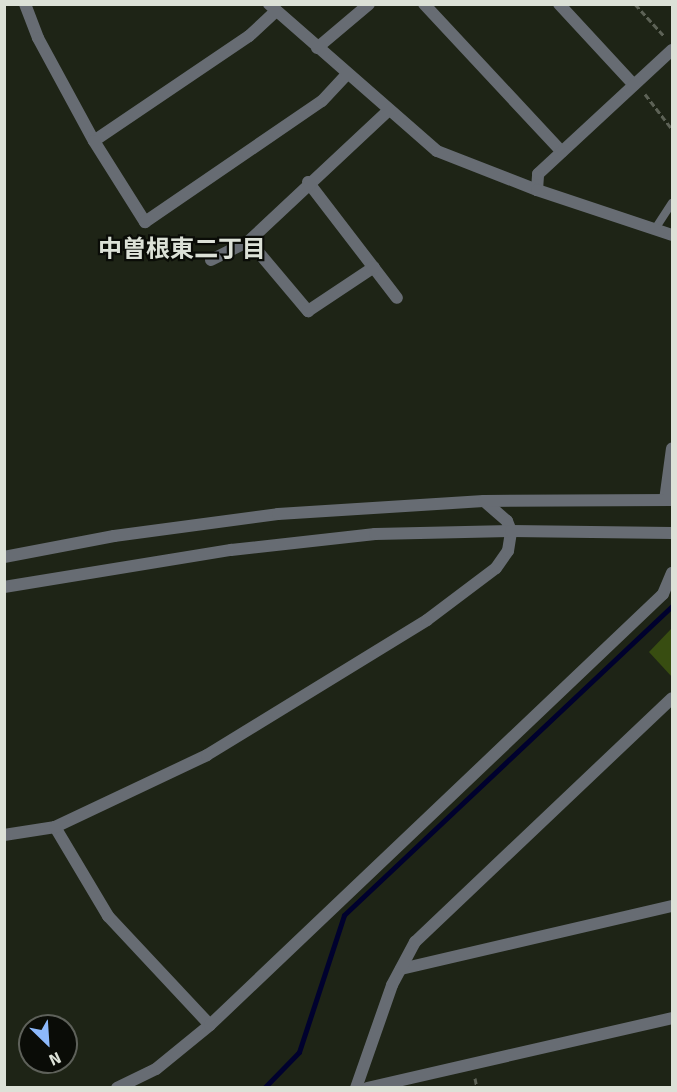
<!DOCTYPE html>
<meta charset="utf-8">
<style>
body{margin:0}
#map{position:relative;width:677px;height:1092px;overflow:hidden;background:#1e2416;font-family:Signika,"Noto Sans JP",sans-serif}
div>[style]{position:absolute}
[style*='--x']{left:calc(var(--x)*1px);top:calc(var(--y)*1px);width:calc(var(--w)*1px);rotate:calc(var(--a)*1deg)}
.green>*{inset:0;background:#384d11}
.stream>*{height:5px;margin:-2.5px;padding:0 2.5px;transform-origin:2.5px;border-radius:2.5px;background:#00012e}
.path>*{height:3px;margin-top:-1.5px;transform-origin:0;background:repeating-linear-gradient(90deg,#5d6256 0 6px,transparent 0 9px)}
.service>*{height:8px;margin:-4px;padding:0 4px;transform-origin:4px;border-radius:4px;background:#676c73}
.minor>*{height:12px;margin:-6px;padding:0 6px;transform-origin:6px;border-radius:6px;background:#676c73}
.tertiary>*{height:12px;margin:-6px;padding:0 6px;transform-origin:6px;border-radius:6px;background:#676c73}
span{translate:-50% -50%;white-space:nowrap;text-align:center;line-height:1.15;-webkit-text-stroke:4.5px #0a0c07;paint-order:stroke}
.neighbourhood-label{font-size:24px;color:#dce1d7;font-weight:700}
.frame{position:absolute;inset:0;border:6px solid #dce1d7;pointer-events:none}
.north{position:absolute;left:18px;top:1014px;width:60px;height:60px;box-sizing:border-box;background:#0a0c07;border:2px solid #5e615a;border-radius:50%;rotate:155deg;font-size:16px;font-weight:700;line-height:24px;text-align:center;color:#dce1d7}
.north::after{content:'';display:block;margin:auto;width:21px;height:27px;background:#8db9fc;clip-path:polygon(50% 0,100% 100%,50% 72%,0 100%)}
</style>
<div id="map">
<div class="green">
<div style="clip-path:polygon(672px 628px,672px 677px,649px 652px)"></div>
</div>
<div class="stream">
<div style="--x:264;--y:1088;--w:50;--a:-45.8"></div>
<div style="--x:299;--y:1052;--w:144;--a:-71.8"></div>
<div style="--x:344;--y:915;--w:451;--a:-43.3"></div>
</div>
<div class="path">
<div style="--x:635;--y:4;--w:43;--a:47.8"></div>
<div style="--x:645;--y:94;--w:44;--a:52.4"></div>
<div style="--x:475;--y:1078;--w:10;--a:79"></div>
</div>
<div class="service">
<div style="--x:655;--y:229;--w:31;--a:-57"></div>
</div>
<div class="minor">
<div style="--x:25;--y:4;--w:36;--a:69"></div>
<div style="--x:38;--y:38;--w:117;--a:61.5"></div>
<div style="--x:424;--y:4;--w:202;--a:47"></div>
<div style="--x:559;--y:4;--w:110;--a:47.2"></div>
<div style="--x:276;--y:11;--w:37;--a:137"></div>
<div style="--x:249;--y:36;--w:187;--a:145.9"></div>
<div style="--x:94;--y:141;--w:96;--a:57.8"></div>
<div style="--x:145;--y:222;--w:214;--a:-34.4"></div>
<div style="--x:322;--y:101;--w:35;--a:-47"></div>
<div style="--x:317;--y:48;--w:68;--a:-40.2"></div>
<div style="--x:308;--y:182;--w:146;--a:52.5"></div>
<div style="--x:537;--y:190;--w:16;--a:-86"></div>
<div style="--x:538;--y:174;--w:183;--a:-42.8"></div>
<div style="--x:249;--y:241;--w:92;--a:49.9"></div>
<div style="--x:308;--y:311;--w:79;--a:-33.7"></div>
<div style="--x:211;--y:260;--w:42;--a:-26.6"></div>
<div style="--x:249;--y:241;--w:190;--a:-43.1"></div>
<div style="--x:665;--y:500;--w:52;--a:-82.3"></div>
<div style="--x:55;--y:827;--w:104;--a:59.2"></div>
<div style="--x:108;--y:916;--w:149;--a:46.9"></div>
<div style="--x:4;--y:835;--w:52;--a:-8.9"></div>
<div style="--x:55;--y:827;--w:168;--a:-25.3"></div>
<div style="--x:207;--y:755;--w:258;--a:-31.5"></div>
<div style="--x:427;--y:620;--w:86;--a:-37"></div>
<div style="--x:496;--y:568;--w:21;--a:-55"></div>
<div style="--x:508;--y:551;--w:20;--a:-81"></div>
<div style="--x:511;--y:531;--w:11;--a:-112"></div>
<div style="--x:507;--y:521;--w:30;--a:-139"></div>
<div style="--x:401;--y:969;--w:278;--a:-13.1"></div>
<div style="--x:117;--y:1088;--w:43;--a:-26"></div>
<div style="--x:156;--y:1069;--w:70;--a:-39.2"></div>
<div style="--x:210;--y:1025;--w:625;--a:-43.57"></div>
<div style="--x:663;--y:594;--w:23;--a:-67"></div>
<div style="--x:356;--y:1088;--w:109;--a:-70.7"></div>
<div style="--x:392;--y:985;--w:49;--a:-61.9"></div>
<div style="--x:415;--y:942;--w:354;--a:-43.5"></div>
<div style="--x:367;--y:1088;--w:313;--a:-12.9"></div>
</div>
<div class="tertiary">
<div style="--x:269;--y:4;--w:223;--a:41.2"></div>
<div style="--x:437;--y:151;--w:107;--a:21.3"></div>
<div style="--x:537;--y:190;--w:142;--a:18.4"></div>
<div style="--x:4;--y:557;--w:112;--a:-10.8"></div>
<div style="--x:114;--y:536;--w:165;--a:-7.6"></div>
<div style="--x:278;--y:514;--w:206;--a:-3.6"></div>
<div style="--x:484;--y:501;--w:188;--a:-0.3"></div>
<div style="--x:4;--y:587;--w:230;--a:-9.3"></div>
<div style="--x:231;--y:550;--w:145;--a:-6.3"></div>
<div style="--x:375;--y:534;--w:136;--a:-1.3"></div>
<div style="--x:511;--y:531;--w:161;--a:0.7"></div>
</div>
<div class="neighbourhood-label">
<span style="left:182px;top:250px">中曽根東二丁目</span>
</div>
<div class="frame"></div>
<div class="north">N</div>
</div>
